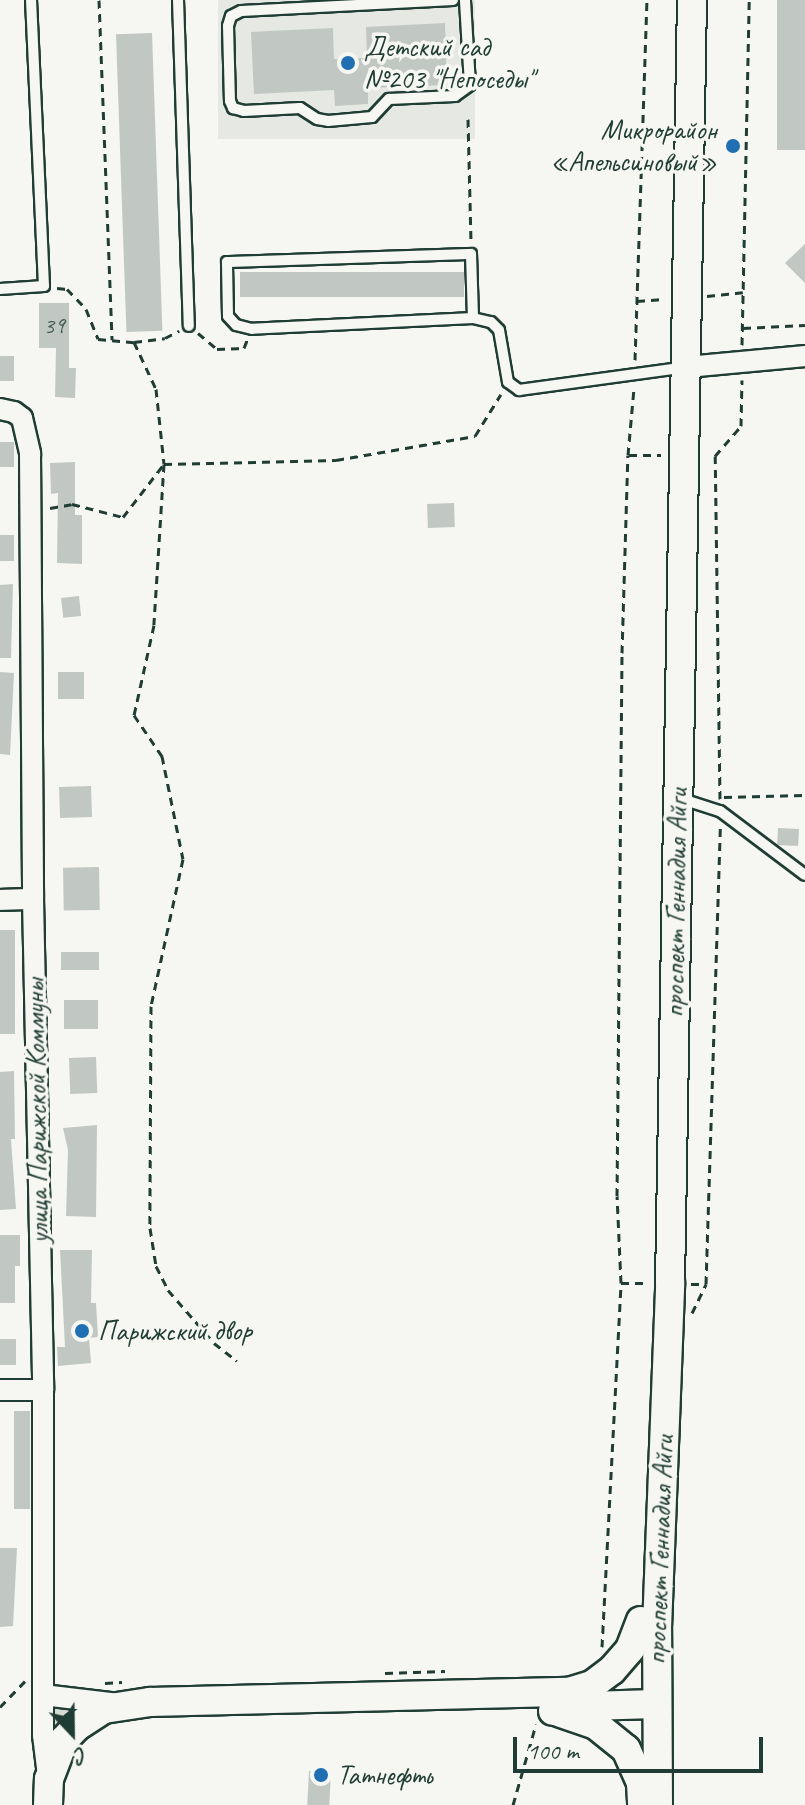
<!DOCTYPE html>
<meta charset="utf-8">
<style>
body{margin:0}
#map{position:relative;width:805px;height:1805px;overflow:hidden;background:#f6f6f2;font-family:Caveat,sans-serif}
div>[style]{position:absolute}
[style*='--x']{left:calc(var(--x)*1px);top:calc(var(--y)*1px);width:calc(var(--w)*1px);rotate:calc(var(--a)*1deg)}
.built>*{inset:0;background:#e6e8e4;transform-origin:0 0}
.green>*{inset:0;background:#d6dbd6}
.building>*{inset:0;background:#c1c8c3;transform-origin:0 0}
.path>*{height:3px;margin-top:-1.5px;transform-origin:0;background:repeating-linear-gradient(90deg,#1f3d34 0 8px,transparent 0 14px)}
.roads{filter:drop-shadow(2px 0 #1f3d34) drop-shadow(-2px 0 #1f3d34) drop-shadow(0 2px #1f3d34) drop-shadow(0 -2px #1f3d34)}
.lane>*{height:10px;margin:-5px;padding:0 5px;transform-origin:5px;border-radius:5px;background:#f6f6f2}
.street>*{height:20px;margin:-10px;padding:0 10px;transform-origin:10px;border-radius:10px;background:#f6f6f2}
.secondary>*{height:28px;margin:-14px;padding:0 14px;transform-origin:14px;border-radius:14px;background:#f6f6f2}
.dots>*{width:22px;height:22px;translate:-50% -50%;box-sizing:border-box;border:4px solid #f6f6f2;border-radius:50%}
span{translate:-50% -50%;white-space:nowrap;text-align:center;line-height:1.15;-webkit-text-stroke:7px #f6f6f2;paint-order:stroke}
.number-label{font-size:24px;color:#486058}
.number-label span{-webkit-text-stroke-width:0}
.poi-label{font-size:28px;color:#1f3d34}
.left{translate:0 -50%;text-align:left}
.right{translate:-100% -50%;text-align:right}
.street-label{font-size:28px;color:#1f3d34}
.north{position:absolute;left:32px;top:1693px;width:80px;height:80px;-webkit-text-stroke:6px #f6f6f2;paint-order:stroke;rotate:158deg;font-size:22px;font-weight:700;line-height:32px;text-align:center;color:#1f3d34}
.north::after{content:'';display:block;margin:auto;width:28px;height:36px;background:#1f3d34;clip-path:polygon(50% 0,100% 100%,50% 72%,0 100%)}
.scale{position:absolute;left:513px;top:1737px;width:250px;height:36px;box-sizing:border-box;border:4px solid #1f3d34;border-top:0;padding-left:10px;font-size:24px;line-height:28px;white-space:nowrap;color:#1f3d34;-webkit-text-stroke:6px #f6f6f2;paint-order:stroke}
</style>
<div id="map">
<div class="built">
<div style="left:218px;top:0;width:257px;height:139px"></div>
</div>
<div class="green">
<div style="clip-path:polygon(49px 1706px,83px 1707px,52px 1738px)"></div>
</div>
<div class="building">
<div style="left:777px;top:0;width:28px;height:150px"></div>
<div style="clip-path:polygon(445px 23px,447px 85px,368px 88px,368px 104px,335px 106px,334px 90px,254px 94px,251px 32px,333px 28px,334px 59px,367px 58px,366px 27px)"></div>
<div style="left:152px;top:33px;width:298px;height:36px;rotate:88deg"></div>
<div style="clip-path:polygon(805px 244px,805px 283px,785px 263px)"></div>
<div style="left:464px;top:272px;width:25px;height:224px;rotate:90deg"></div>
<div style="clip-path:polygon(39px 303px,69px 303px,69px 368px,76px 368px,75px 398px,55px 397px,56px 348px,39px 348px)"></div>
<div style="left:0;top:356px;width:14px;height:25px"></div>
<div style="left:0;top:442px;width:14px;height:25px"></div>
<div style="clip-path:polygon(75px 462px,75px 515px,82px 515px,82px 564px,57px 563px,58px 493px,51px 494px,50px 463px)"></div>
<div style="left:454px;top:503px;width:24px;height:27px;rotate:88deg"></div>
<div style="left:0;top:535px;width:14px;height:26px"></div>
<div style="clip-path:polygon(13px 584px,11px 658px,0 658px,0 585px)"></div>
<div style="left:79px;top:596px;width:20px;height:18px;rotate:84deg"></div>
<div style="clip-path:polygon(0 672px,14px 673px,10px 755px,0 754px)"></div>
<div style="left:58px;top:672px;width:26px;height:27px"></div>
<div style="left:91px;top:786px;width:31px;height:32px;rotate:88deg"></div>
<div style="left:778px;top:828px;width:21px;height:17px;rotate:3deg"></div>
<div style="left:99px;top:867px;width:43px;height:36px;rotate:89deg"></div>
<div style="left:0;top:930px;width:15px;height:104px"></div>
<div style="left:61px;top:952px;width:38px;height:18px"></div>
<div style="left:98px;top:1000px;width:29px;height:34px;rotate:90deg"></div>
<div style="left:96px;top:1057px;width:36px;height:27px;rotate:88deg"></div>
<div style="clip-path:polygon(14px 1071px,15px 1139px,11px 1139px,16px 1209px,0 1210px,0 1072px)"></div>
<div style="clip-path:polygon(97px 1125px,96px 1217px,66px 1216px,68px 1150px,63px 1128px)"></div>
<div style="clip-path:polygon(0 1235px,20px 1235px,20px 1266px,15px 1266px,15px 1303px,0 1303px)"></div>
<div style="clip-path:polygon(60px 1250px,92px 1250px,91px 1303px,96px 1303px,98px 1337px,89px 1338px,91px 1363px,58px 1366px,57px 1347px,65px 1347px)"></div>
<div style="left:0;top:1339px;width:16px;height:26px"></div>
<div style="left:14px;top:1411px;width:16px;height:98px"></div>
<div style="clip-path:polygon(0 1548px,17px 1548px,13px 1626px,0 1627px)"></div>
<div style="left:309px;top:1771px;width:22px;height:34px;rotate:3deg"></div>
</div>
<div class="path">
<div style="--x:99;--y:0;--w:340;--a:87.8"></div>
<div style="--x:468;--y:119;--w:124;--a:88.6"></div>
<div style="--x:57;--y:288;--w:10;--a:6"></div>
<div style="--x:67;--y:289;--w:28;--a:46"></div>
<div style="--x:86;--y:309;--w:32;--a:68"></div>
<div style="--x:98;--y:339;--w:36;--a:5"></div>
<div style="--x:134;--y:342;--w:31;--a:-7"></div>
<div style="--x:165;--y:338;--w:16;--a:-27"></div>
<div style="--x:707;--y:296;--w:36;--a:-6"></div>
<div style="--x:637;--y:301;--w:27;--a:-4"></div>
<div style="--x:743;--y:328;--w:62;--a:-2.8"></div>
<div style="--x:198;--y:333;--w:25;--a:40"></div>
<div style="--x:217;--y:349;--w:27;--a:-2"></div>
<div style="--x:244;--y:348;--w:9;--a:-69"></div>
<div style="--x:134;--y:342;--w:52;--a:64.9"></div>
<div style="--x:156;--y:389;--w:75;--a:83.9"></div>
<div style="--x:164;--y:464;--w:161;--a:93.6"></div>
<div style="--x:154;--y:625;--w:92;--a:102.5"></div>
<div style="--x:134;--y:715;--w:50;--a:55.7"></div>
<div style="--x:162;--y:756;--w:105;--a:78.5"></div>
<div style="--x:183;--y:859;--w:150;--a:102.3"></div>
<div style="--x:151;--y:1006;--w:222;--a:90.3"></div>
<div style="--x:150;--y:1228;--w:38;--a:81"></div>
<div style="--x:156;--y:1266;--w:27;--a:63"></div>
<div style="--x:168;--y:1290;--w:70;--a:49"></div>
<div style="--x:214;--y:1343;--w:29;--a:38"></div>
<div style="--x:742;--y:345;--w:345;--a:-88.8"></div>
<div style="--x:635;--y:360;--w:360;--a:-88.1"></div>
<div style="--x:629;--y:455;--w:32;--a:0"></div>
<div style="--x:50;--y:508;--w:22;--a:-10"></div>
<div style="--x:72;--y:504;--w:53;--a:14.3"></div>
<div style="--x:123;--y:517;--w:67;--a:-52.3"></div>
<div style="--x:164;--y:464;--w:172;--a:-1.3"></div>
<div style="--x:336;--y:460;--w:141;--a:-9.8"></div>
<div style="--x:475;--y:436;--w:49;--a:-58.2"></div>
<div style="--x:724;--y:797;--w:81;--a:-1.4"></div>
<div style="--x:720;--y:799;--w:343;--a:-90.8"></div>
<div style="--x:715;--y:456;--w:40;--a:-49"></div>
<div style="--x:741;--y:426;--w:46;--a:-88.8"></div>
<div style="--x:621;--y:1283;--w:23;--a:0"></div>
<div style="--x:691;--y:1284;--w:15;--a:0"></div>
<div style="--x:706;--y:1284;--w:458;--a:-88.2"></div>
<div style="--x:692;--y:1313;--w:32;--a:-64"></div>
<div style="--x:602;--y:1647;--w:364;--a:-87"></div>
<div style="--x:621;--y:1283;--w:87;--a:-92.6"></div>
<div style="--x:617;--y:1196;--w:543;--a:-89.47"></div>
<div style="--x:622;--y:653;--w:198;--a:-88.3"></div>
<div style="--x:628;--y:455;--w:67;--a:-84.9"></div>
<div style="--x:385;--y:1673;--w:60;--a:-1.9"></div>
<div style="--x:105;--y:1683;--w:17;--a:-3"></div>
<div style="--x:0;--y:1707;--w:36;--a:-46"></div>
<div style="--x:513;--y:1805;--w:84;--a:-74.1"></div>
</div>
<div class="roads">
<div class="lane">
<div style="--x:178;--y:0;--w:326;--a:88.1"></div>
<div style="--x:453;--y:0;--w:212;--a:177"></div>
<div style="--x:241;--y:11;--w:11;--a:153"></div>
<div style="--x:231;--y:16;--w:10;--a:107"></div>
<div style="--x:228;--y:26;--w:75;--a:88.5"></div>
<div style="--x:230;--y:101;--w:8;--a:67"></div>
<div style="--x:233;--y:108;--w:11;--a:15"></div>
<div style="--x:244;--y:111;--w:56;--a:-3.1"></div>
<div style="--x:300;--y:108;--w:20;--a:33"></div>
<div style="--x:317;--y:119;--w:11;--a:10"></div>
<div style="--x:328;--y:121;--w:44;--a:-5.2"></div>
<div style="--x:372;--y:117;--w:25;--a:-47"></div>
<div style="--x:389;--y:99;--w:66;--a:-2.6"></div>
<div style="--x:455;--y:96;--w:19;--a:-36"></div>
<div style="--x:470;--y:85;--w:85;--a:-93.4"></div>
<div style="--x:471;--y:254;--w:64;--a:88.2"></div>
<div style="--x:473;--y:318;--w:221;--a:177.2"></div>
<div style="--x:252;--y:329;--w:16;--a:-166"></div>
<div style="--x:236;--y:325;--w:12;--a:-132"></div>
<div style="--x:228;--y:316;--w:54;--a:-91.1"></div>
<div style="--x:227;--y:262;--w:244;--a:-1.9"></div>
<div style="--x:0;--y:289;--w:44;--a:-3.9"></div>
<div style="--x:44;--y:286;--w:286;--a:-92.6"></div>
<div style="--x:473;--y:318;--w:18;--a:13"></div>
<div style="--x:491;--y:322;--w:11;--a:45"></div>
<div style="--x:499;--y:330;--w:53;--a:80.2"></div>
<div style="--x:508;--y:382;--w:14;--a:36"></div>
<div style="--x:519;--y:390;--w:155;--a:-7.8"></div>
<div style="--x:682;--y:799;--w:40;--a:18"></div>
<div style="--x:720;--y:811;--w:106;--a:37"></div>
</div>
<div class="street">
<div style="--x:687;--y:367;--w:119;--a:-5.3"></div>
<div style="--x:0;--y:409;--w:14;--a:12"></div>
<div style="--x:14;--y:412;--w:10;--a:37"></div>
<div style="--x:22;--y:418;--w:37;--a:77"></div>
<div style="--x:30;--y:454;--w:445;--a:89.6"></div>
<div style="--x:33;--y:899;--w:491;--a:88.8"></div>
<div style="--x:43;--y:1390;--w:345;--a:90"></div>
<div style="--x:43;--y:1735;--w:41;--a:83"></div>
<div style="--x:0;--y:900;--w:33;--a:-2"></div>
<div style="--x:0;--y:1390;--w:43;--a:0"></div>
<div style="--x:43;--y:1695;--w:76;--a:6.8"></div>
</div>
<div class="secondary">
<div style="--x:553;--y:1711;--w:35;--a:-8"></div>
<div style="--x:588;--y:1706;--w:68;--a:-1.7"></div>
<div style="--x:561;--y:1713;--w:37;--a:19"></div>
<div style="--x:596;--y:1725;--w:38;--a:39"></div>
<div style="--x:626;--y:1749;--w:37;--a:66"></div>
<div style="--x:641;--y:1783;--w:22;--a:87"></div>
<div style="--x:48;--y:1805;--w:26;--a:-88"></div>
<div style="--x:49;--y:1779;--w:42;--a:-69"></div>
<div style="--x:64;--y:1740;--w:18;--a:-47"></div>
<div style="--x:76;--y:1727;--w:33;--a:-33"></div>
<div style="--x:104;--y:1709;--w:47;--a:-8.7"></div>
<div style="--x:150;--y:1702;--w:419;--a:-1.4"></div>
<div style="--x:569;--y:1692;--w:24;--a:-17"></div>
<div style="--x:592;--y:1685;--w:25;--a:-37"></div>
<div style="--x:612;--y:1670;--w:28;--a:-49"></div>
<div style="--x:630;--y:1649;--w:30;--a:-69"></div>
<div style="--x:658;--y:1805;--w:177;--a:-90.3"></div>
<div style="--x:657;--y:1628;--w:344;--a:-87.8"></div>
<div style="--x:670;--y:1284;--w:1284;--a:-89.02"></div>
</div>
</div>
<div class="dots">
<div style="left:348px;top:63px;background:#1f6fb2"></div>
<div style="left:733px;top:146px;background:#1f6fb2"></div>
<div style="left:82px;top:1331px;background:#1f6fb2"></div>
<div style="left:321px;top:1775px;background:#1f6fb2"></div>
</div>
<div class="number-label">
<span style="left:54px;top:326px">39</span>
</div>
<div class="poi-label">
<span class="left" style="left:364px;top:63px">Детский сад<br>№203 "Непоседы"</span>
<span class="right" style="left:717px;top:146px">Микрорайон<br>«Апельсиновый»</span>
<span class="left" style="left:98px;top:1331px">Парижский двор</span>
<span class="left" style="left:337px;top:1775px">Татнефть</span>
</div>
<div class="street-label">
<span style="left:676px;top:903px;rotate:-89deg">проспект Геннадия Айги</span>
<span style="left:37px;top:1111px;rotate:-91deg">улица Парижской Коммуны</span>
<span style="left:660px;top:1550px;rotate:-88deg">проспект Геннадия Айги</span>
</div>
<div class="north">С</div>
<div class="scale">100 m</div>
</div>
